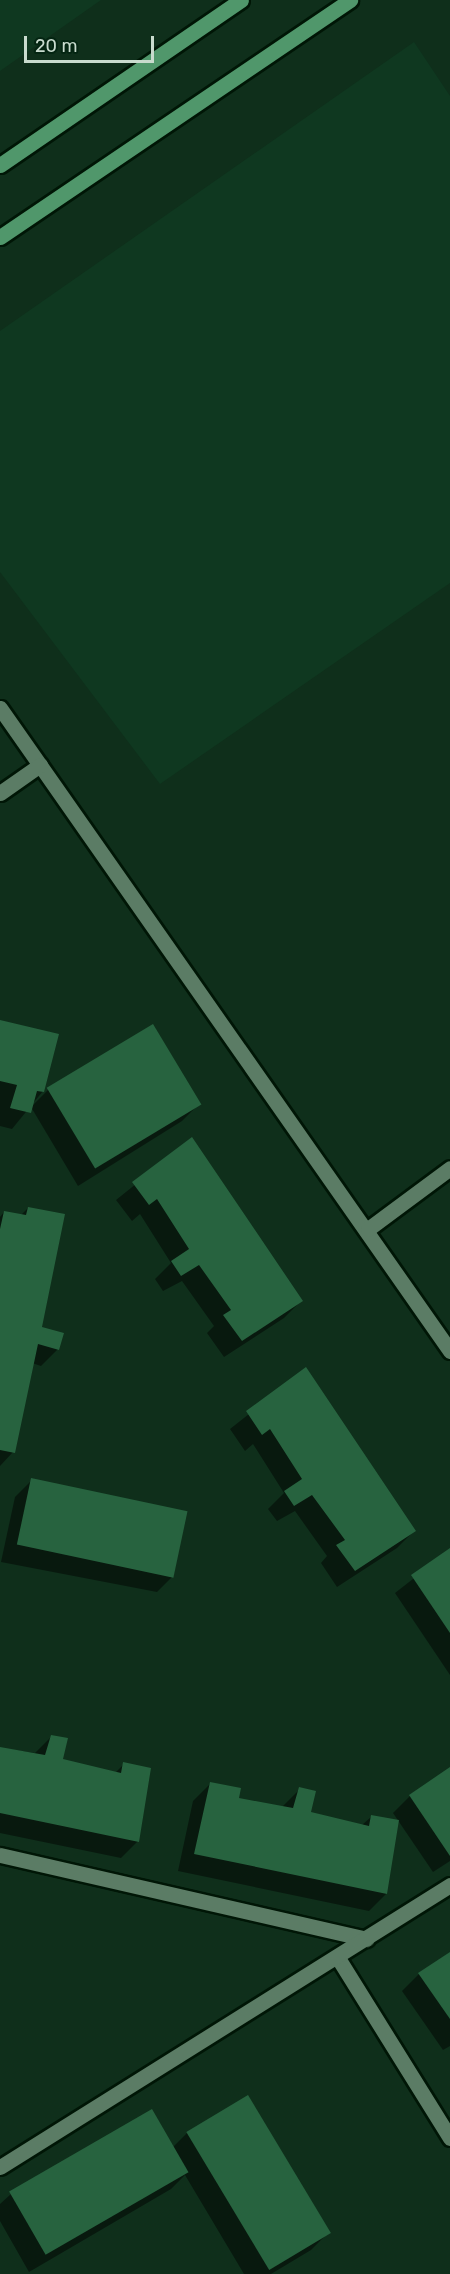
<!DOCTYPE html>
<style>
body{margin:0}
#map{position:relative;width:450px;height:2274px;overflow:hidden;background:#0f2f1b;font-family:Rubik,sans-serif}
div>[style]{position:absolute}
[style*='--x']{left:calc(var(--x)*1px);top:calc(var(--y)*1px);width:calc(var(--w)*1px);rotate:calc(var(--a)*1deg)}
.built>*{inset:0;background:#0f3820}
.shadow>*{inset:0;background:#0007}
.building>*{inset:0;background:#27633f;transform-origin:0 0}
.roads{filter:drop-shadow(2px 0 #001606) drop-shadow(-2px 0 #001606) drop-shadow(0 2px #001606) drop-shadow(0 -2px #001606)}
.street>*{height:15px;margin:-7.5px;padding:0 7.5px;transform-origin:7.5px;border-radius:7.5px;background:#5b7c65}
.primary>*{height:15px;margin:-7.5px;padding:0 7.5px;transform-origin:7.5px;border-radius:7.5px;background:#50976b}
span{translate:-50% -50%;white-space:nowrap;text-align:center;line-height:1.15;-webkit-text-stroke:5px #042512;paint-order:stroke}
.scale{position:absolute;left:24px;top:36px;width:130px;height:27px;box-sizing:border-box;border:3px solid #c9dbce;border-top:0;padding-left:8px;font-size:18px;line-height:21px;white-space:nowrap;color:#c9dbce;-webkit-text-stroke:4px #042512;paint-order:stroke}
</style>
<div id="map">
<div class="built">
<div style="clip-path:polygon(0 0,101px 0,0 71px)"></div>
<div style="clip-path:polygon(414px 42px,450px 96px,450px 583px,160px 784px,0 572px,0 331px)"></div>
</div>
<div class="shadow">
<div style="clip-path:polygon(0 1021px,43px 1091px,12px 1129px,0 1126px)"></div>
<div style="clip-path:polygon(48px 1090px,199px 1104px,182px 1121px,78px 1186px,31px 1107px)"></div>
<div style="clip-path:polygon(192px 1139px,301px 1301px,284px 1318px,224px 1357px,207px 1333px,214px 1326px,182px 1281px,163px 1291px,155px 1279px,171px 1263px,140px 1214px,132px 1221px,116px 1200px)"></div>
<div style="clip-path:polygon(28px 1208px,40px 1328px,58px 1349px,41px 1366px,32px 1363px,13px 1452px,0 1466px,0 1217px,4px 1212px,21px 1215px)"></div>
<div style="clip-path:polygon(306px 1369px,414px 1531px,397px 1548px,337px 1587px,321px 1563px,327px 1556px,295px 1511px,277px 1521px,268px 1509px,284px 1493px,253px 1444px,245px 1451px,230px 1429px)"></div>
<div style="clip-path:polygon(32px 1480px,174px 1575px,157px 1592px,1px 1562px,15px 1497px)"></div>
<div style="clip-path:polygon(450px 1550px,450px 1675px,395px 1593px)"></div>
<div style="clip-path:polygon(52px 1736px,61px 1760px,115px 1773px,124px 1764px,138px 1841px,121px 1858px,0 1833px,0 1748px,35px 1753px)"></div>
<div style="clip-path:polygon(450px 1769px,450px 1861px,433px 1872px,393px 1813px,410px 1796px)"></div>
<div style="clip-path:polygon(210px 1784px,237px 1799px,282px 1807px,300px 1789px,309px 1813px,362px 1825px,371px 1817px,397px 1821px,386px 1894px,369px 1911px,178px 1871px,193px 1801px)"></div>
<div style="clip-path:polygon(450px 1954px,450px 2046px,443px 2050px,402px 1991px,419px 1974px)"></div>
<div style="clip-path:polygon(187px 2133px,328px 2233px,311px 2250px,271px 2274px,244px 2274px,185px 2175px,171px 2189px,29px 2272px,0 2221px,0 2204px,11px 2194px,173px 2147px)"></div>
</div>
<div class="building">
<div style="clip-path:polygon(0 1020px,59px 1034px,44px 1092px,37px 1091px,31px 1113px,10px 1108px,17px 1085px,0 1081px)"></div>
<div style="left:153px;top:1024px;width:94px;height:124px;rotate:59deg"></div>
<div style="clip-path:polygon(192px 1137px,303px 1301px,242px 1341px,223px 1315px,231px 1310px,199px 1265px,181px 1276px,171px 1261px,189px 1249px,157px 1199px,149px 1205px,132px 1182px)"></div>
<div style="clip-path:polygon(28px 1207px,65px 1214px,42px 1327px,64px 1333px,59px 1350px,38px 1344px,15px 1453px,0 1450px,0 1229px,4px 1211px,26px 1215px)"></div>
<div style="clip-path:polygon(306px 1367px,416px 1531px,355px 1571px,336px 1545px,345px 1540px,312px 1495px,294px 1506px,284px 1491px,302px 1479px,270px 1429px,262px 1435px,246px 1411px)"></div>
<div style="left:31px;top:1478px;width:160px;height:68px;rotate:12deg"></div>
<div style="clip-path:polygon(450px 1548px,450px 1633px,411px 1575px)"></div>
<div style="clip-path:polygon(51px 1735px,68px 1738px,63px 1759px,121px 1773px,123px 1762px,151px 1768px,139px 1842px,0 1813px,0 1747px,45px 1755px)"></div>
<div style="clip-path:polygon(450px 1767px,450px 1856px,409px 1795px)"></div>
<div style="clip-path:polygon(210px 1782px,241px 1788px,239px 1798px,293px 1808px,299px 1787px,316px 1791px,311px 1812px,369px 1826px,371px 1815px,399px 1820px,387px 1894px,194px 1854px)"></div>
<div style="clip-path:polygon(450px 1952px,450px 2019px,418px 1973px)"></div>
<div style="left:248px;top:2095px;width:161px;height:72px;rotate:59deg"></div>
<div style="left:152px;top:2109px;width:73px;height:165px;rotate:60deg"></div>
</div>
<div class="roads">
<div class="street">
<div style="--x:0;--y:708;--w:785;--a:55.01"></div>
<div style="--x:0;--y:793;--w:49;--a:-35"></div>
<div style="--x:368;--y:1229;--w:102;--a:-36.6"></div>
<div style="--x:0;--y:1855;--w:376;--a:12.9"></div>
<div style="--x:338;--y:1958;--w:212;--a:58.1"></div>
<div style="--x:0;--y:2167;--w:531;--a:-32.07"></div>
</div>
<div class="primary">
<div style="--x:0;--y:165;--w:292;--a:-34.4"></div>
<div style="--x:0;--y:237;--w:423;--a:-34.1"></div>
</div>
</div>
<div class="scale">20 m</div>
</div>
